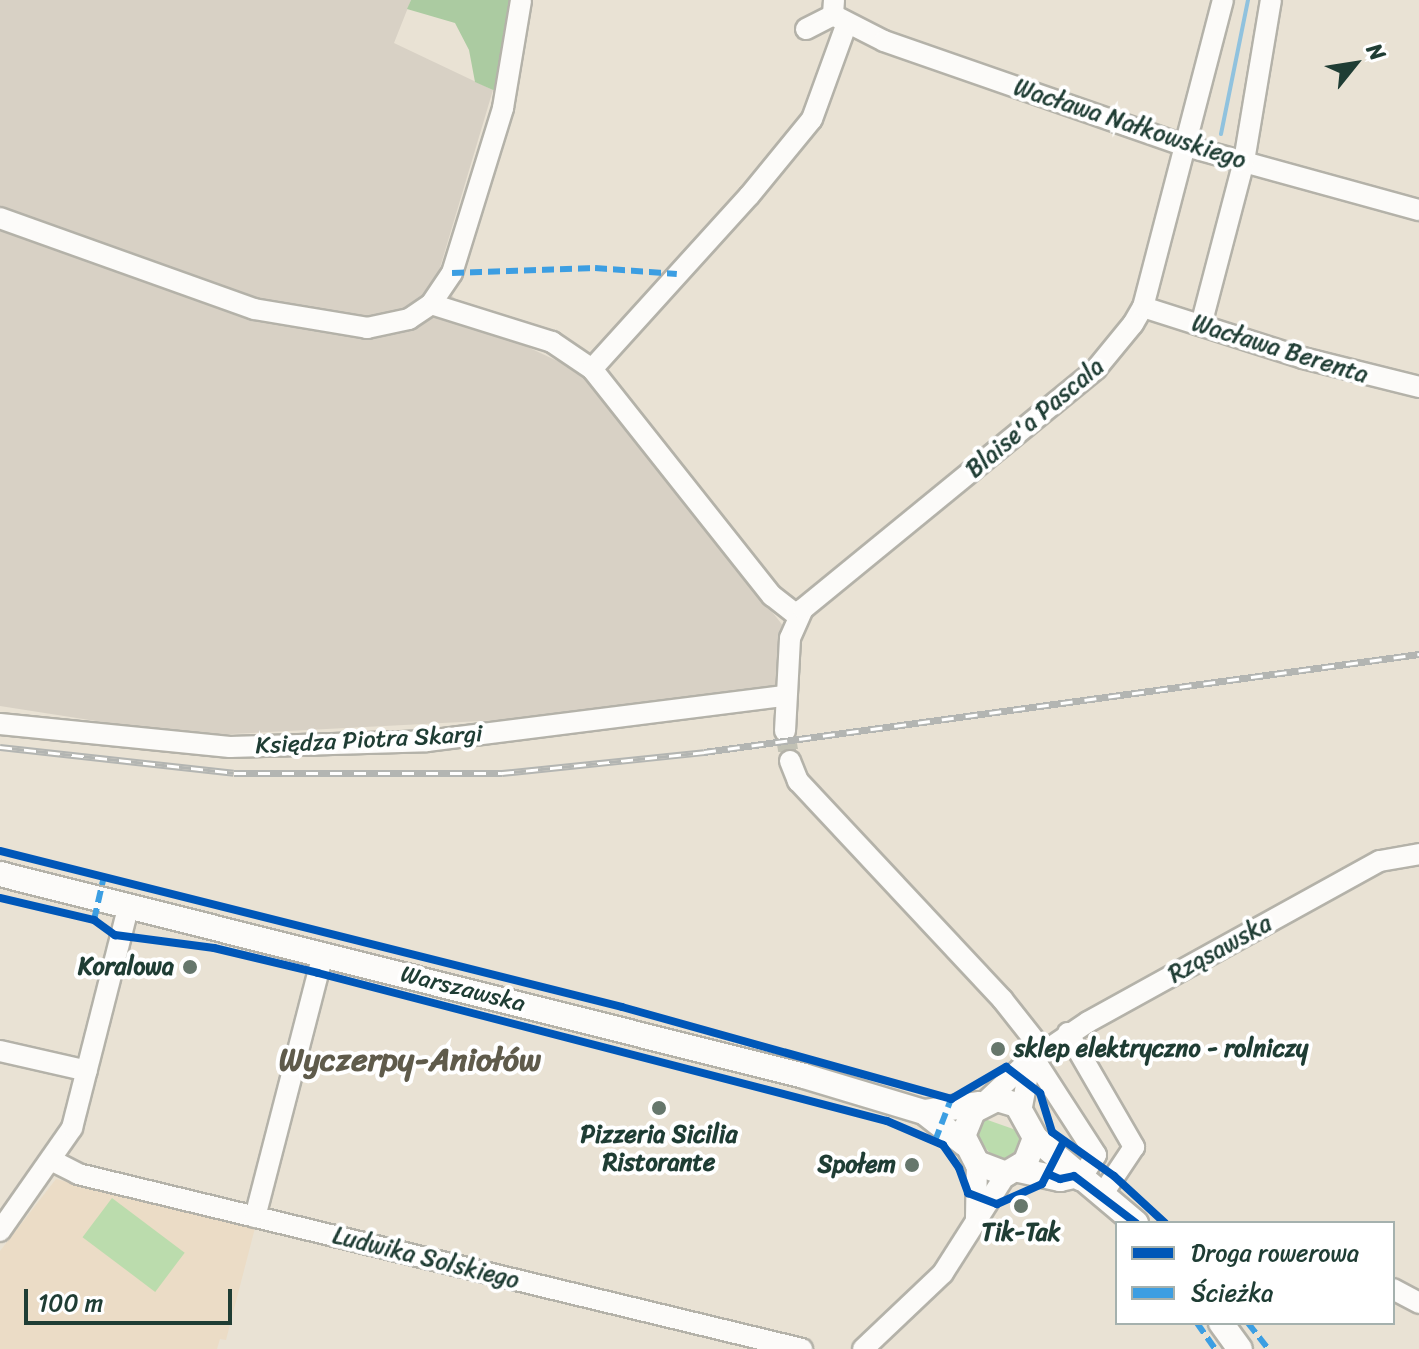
<!DOCTYPE html>
<meta charset="utf-8">
<style>
body{margin:0}
#map{position:relative;width:1419px;height:1349px;overflow:hidden;background:#e9e2d4;font-family:Sriracha,sans-serif}
div>[style]{position:absolute}
[style*='--x']{left:calc(var(--x)*1px);top:calc(var(--y)*1px);width:calc(var(--w)*1px);rotate:calc(var(--a)*1deg)}
.built>*{inset:0;background:#ebdcc6}
.industrial>*{inset:0;background:#d8d1c5}
.green>*{inset:0;background:#bbdcad;transform-origin:0 0}
.forest>*{inset:0;background:#abcba1}
.stream>*{height:4px;margin:-2px;padding:0 2px;transform-origin:2px;border-radius:2px;background:#90c2de}
.minor-tunnel>*{height:20px;margin-top:-10px;transform-origin:0;background:repeating-linear-gradient(90deg,#c1c1b4 0 20px,transparent 0 30px)}
.roads{filter:drop-shadow(2px 0 #b4b2a9) drop-shadow(-2px 0 #b4b2a9) drop-shadow(0 2px #b4b2a9) drop-shadow(0 -2px #b4b2a9)}
.minor>*{height:20px;margin:-10px;padding:0 10px;transform-origin:10px;border-radius:10px;background:#fcfbf9}
.major>*{height:24px;margin:-12px;padding:0 12px;transform-origin:12px;border-radius:12px;background:#fcfbf9}
.rail>*{height:7px;margin-top:-3.5px;transform-origin:0;background:repeating-linear-gradient(90deg,#fff 0 12px,#b3b5b2 0 24px);box-sizing:border-box;border-block:2px solid #b3b5b2}
.quiet>*{height:6px;margin-top:-3px;transform-origin:0;background:repeating-linear-gradient(90deg,#3c9ee2 0 12px,transparent 0 18px)}
.cycleway>*{height:8px;margin:-4px;padding:0 4px;transform-origin:4px;border-radius:4px;background:#0057b8}
.dots>*{width:22px;height:22px;translate:-50% -50%;box-sizing:border-box;border:4px solid #fff;border-radius:50%}
span{translate:-50% -50%;white-space:nowrap;text-align:center;line-height:1.15;-webkit-text-stroke:8px #fff;paint-order:stroke}
.street-label{font-size:24px;color:#1f3d34}
.poi-label{font-size:24px;color:#1f3d34;font-weight:700}
.right{translate:-100% -50%;text-align:right}
.left{translate:0 -50%;text-align:left}
.district-label{font-size:32px;color:#5f5b4b;font-weight:700}
.legend{position:absolute;left:1115px;top:1221px;width:280px;height:104px;box-sizing:border-box;background:#fff;border:2px solid #a5b1ae;margin:0;padding:10px 14px;list-style:none;font-size:24px;color:#1f3d34}
.legend li{display:flex;align-items:center;gap:16px;height:40px}
.legend b{width:40px;border:2px solid #a5b1ae}
.north{position:absolute;left:1315px;top:24px;width:80px;height:80px;-webkit-text-stroke:6px #fff;paint-order:stroke;rotate:60deg;font-size:22px;font-weight:700;line-height:32px;text-align:center;color:#1f3d34}
.north::after{content:'';display:block;margin:auto;width:28px;height:36px;background:#1f3d34;clip-path:polygon(50% 0,100% 100%,50% 72%,0 100%)}
.scale{position:absolute;left:24px;top:1289px;width:208px;height:36px;box-sizing:border-box;border:4px solid #1f3d34;border-top:0;padding-left:10px;font-size:24px;line-height:28px;white-space:nowrap;color:#1f3d34;-webkit-text-stroke:6px #fff;paint-order:stroke}
</style>
<div id="map">
<div class="built">
<div style="clip-path:polygon(56px 1179px,255px 1228px,226px 1340px,220px 1339px,217px 1349px,0 1349px,0 1251px)"></div>
</div>
<div class="industrial">
<div style="clip-path:polygon(0 0,411px 0,394px 43px,493px 90px,436px 281px,487px 328px,585px 374px,784px 627px,777px 690px,652px 712px,192px 736px,0 706px)"></div>
</div>
<div class="green">
<div style="clip-path:polygon(982px 1118px,1016px 1130px,1023px 1150px,1010px 1159px,993px 1157px,976px 1136px,975px 1123px)"></div>
<div style="left:112px;top:1198px;width:91px;height:49px;rotate:37deg"></div>
</div>
<div class="forest">
<div style="clip-path:polygon(411px 0,521px 0,506px 86px,493px 90px,475px 82px,469px 50px,455px 23px,407px 9px)"></div>
</div>
<div class="stream">
<div style="--x:1221;--y:134;--w:137;--a:-78.6"></div>
</div>
<div class="minor-tunnel">
<div style="--x:785;--y:731;--w:30;--a:81"></div>
</div>
<div class="roads">
<div class="minor">
<div style="--x:834;--y:0;--w:15;--a:94"></div>
<div style="--x:833;--y:15;--w:57;--a:27"></div>
<div style="--x:884;--y:41;--w:320;--a:19.2"></div>
<div style="--x:1186;--y:146;--w:242;--a:15.4"></div>
<div style="--x:806;--y:29;--w:30;--a:-27"></div>
<div style="--x:0;--y:218;--w:270;--a:19.7"></div>
<div style="--x:254;--y:309;--w:115;--a:9.5"></div>
<div style="--x:367;--y:328;--w:43;--a:-12.1"></div>
<div style="--x:409;--y:319;--w:27;--a:-34"></div>
<div style="--x:431;--y:304;--w:37;--a:-56"></div>
<div style="--x:452;--y:273;--w:173;--a:-72.8"></div>
<div style="--x:503;--y:108;--w:109;--a:-80.5"></div>
<div style="--x:431;--y:304;--w:127;--a:17.4"></div>
<div style="--x:552;--y:342;--w:48;--a:34"></div>
<div style="--x:1143;--y:307;--w:168;--a:17.7"></div>
<div style="--x:1303;--y:358;--w:120;--a:14"></div>
<div style="--x:1201;--y:325;--w:170;--a:-75.3"></div>
<div style="--x:1244;--y:161;--w:163;--a:-80.5"></div>
<div style="--x:798;--y:616;--w:33;--a:-142"></div>
<div style="--x:772;--y:596;--w:290;--a:-128.4"></div>
<div style="--x:592;--y:369;--w:234;--a:-47.8"></div>
<div style="--x:749;--y:196;--w:99;--a:-50.7"></div>
<div style="--x:812;--y:119;--w:102;--a:-70"></div>
<div style="--x:0;--y:724;--w:231;--a:5.7"></div>
<div style="--x:230;--y:747;--w:197;--a:-1.7"></div>
<div style="--x:427;--y:741;--w:360;--a:-7.2"></div>
<div style="--x:785;--y:731;--w:93;--a:-86.9"></div>
<div style="--x:790;--y:638;--w:32;--a:-66"></div>
<div style="--x:803;--y:609;--w:379;--a:-39.3"></div>
<div style="--x:1096;--y:369;--w:58;--a:-50.6"></div>
<div style="--x:1133;--y:324;--w:20;--a:-60"></div>
<div style="--x:1143;--y:307;--w:317;--a:-75.4"></div>
<div style="--x:790;--y:761;--w:22;--a:68"></div>
<div style="--x:798;--y:781;--w:299;--a:46.9"></div>
<div style="--x:1002;--y:999;--w:66;--a:51.7"></div>
<div style="--x:1068;--y:1033;--w:132;--a:59.9"></div>
<div style="--x:1134;--y:1147;--w:58;--a:123.7"></div>
<div style="--x:0;--y:1051;--w:89;--a:12.9"></div>
<div style="--x:1034;--y:1059;--w:114;--a:57.1"></div>
<div style="--x:1096;--y:1155;--w:30;--a:123"></div>
<div style="--x:987;--y:1100;--w:50;--a:-43.4"></div>
<div style="--x:1023;--y:1066;--w:78;--a:-34.1"></div>
<div style="--x:1088;--y:1022;--w:333;--a:-28.9"></div>
<div style="--x:1380;--y:861;--w:40;--a:-10"></div>
<div style="--x:1021;--y:1112;--w:49;--a:-79.4"></div>
<div style="--x:53;--y:1161;--w:28;--a:27"></div>
<div style="--x:78;--y:1174;--w:745;--a:13.59"></div>
<div style="--x:255;--y:1217;--w:272;--a:-75.5"></div>
<div style="--x:976;--y:1218;--w:55;--a:-89"></div>
<div style="--x:0;--y:1231;--w:126;--a:-55"></div>
<div style="--x:72;--y:1128;--w:230;--a:-75.7"></div>
<div style="--x:1393;--y:1289;--w:30;--a:28"></div>
<div style="--x:863;--y:1349;--w:110;--a:-43.5"></div>
<div style="--x:943;--y:1273;--w:117;--a:-57.5"></div>
</div>
<div class="major">
<div style="--x:0;--y:874;--w:829;--a:14.1"></div>
<div style="--x:804;--y:1076;--w:125;--a:16.7"></div>
<div style="--x:924;--y:1112;--w:56;--a:-8.3"></div>
<div style="--x:997;--y:1099;--w:21;--a:17"></div>
<div style="--x:1017;--y:1105;--w:38;--a:61"></div>
<div style="--x:1035;--y:1138;--w:26;--a:111"></div>
<div style="--x:1026;--y:1162;--w:23;--a:149"></div>
<div style="--x:1006;--y:1174;--w:31;--a:-159"></div>
<div style="--x:977;--y:1163;--w:30;--a:-117"></div>
<div style="--x:963;--y:1136;--w:27;--a:-68"></div>
<div style="--x:973;--y:1111;--w:27;--a:-27"></div>
<div style="--x:924;--y:1112;--w:52;--a:38"></div>
<div style="--x:1035;--y:1138;--w:132;--a:40.1"></div>
<div style="--x:1019;--y:1170;--w:42;--a:12.4"></div>
<div style="--x:1060;--y:1179;--w:14;--a:-12"></div>
<div style="--x:1221;--y:1323;--w:32;--a:54"></div>
</div>
</div>
<div class="rail">
<div style="--x:0;--y:747;--w:235;--a:6.3"></div>
<div style="--x:234;--y:773;--w:268;--a:0"></div>
<div style="--x:502;--y:773;--w:203;--a:-5.9"></div>
<div style="--x:704;--y:752;--w:722;--a:-7.8"></div>
</div>
<div class="quiet">
<div style="--x:452;--y:273;--w:143;--a:-2"></div>
<div style="--x:595;--y:268;--w:82;--a:4.2"></div>
<div style="--x:94;--y:920;--w:45;--a:-77.2"></div>
<div style="--x:935;--y:1141;--w:45;--a:-69.1"></div>
<div style="--x:1197;--y:1323;--w:32;--a:55"></div>
<div style="--x:1248;--y:1323;--w:33;--a:52"></div>
</div>
<div class="cycleway">
<div style="--x:0;--y:851;--w:641;--a:14.08"></div>
<div style="--x:622;--y:1007;--w:342;--a:15.6"></div>
<div style="--x:951;--y:1099;--w:64;--a:-30.2"></div>
<div style="--x:1006;--y:1067;--w:43;--a:37.4"></div>
<div style="--x:1040;--y:1093;--w:41;--a:72.9"></div>
<div style="--x:1052;--y:1132;--w:76;--a:35.4"></div>
<div style="--x:1114;--y:1176;--w:69;--a:42.7"></div>
<div style="--x:0;--y:898;--w:97;--a:13.2"></div>
<div style="--x:94;--y:920;--w:26;--a:36"></div>
<div style="--x:115;--y:935;--w:100;--a:7.5"></div>
<div style="--x:214;--y:948;--w:107;--a:13.5"></div>
<div style="--x:318;--y:973;--w:588;--a:14.58"></div>
<div style="--x:887;--y:1121;--w:61;--a:23.2"></div>
<div style="--x:943;--y:1145;--w:28;--a:55"></div>
<div style="--x:959;--y:1168;--w:27;--a:70"></div>
<div style="--x:968;--y:1193;--w:31;--a:21"></div>
<div style="--x:997;--y:1204;--w:49;--a:-24"></div>
<div style="--x:1042;--y:1184;--w:48;--a:-62.9"></div>
<div style="--x:1048;--y:1174;--w:13;--a:23"></div>
<div style="--x:1060;--y:1179;--w:14;--a:-12"></div>
<div style="--x:1074;--y:1176;--w:78;--a:37.2"></div>
</div>
<div class="dots">
<div style="left:190px;top:967px;background:#66776c"></div>
<div style="left:998px;top:1049px;background:#66776c"></div>
<div style="left:659px;top:1108px;background:#66776c"></div>
<div style="left:912px;top:1165px;background:#66776c"></div>
<div style="left:1021px;top:1206px;background:#66776c"></div>
</div>
<div class="street-label">
<span style="left:1130px;top:124px;rotate:18deg">Wacława Nałkowskiego</span>
<span style="left:1280px;top:349px;rotate:17deg">Wacława Berenta</span>
<span style="left:1035px;top:418px;rotate:-40deg">Blaise'a Pascala</span>
<span style="left:369px;top:740px;rotate:-3deg">Księdza Piotra Skargi</span>
<span style="left:1220px;top:949px;rotate:-29deg">Rząsawska</span>
<span style="left:463px;top:989px;rotate:14deg">Warszawska</span>
<span style="left:426px;top:1258px;rotate:14deg">Ludwika Solskiego</span>
</div>
<div class="poi-label">
<span class="right" style="left:174px;top:967px">Koralowa</span>
<span class="left" style="left:1014px;top:1049px">sklep elektryczno - rolniczy</span>
<span style="left:659px;top:1149px">Pizzeria Sicilia<br>Ristorante</span>
<span class="right" style="left:896px;top:1165px">Społem</span>
<span style="left:1021px;top:1233px">Tik-Tak</span>
</div>
<div class="district-label">
<span style="left:410px;top:1060px">Wyczerpy-Aniołów</span>
</div>
<ul class="legend">
<li><b style="height:10px;background:#0057b8"></b>Droga rowerowa</li>
<li><b style="height:10px;background:#3c9ee2"></b>Ścieżka</li>
</ul>
<div class="north">N</div>
<div class="scale">100 m</div>
</div>
